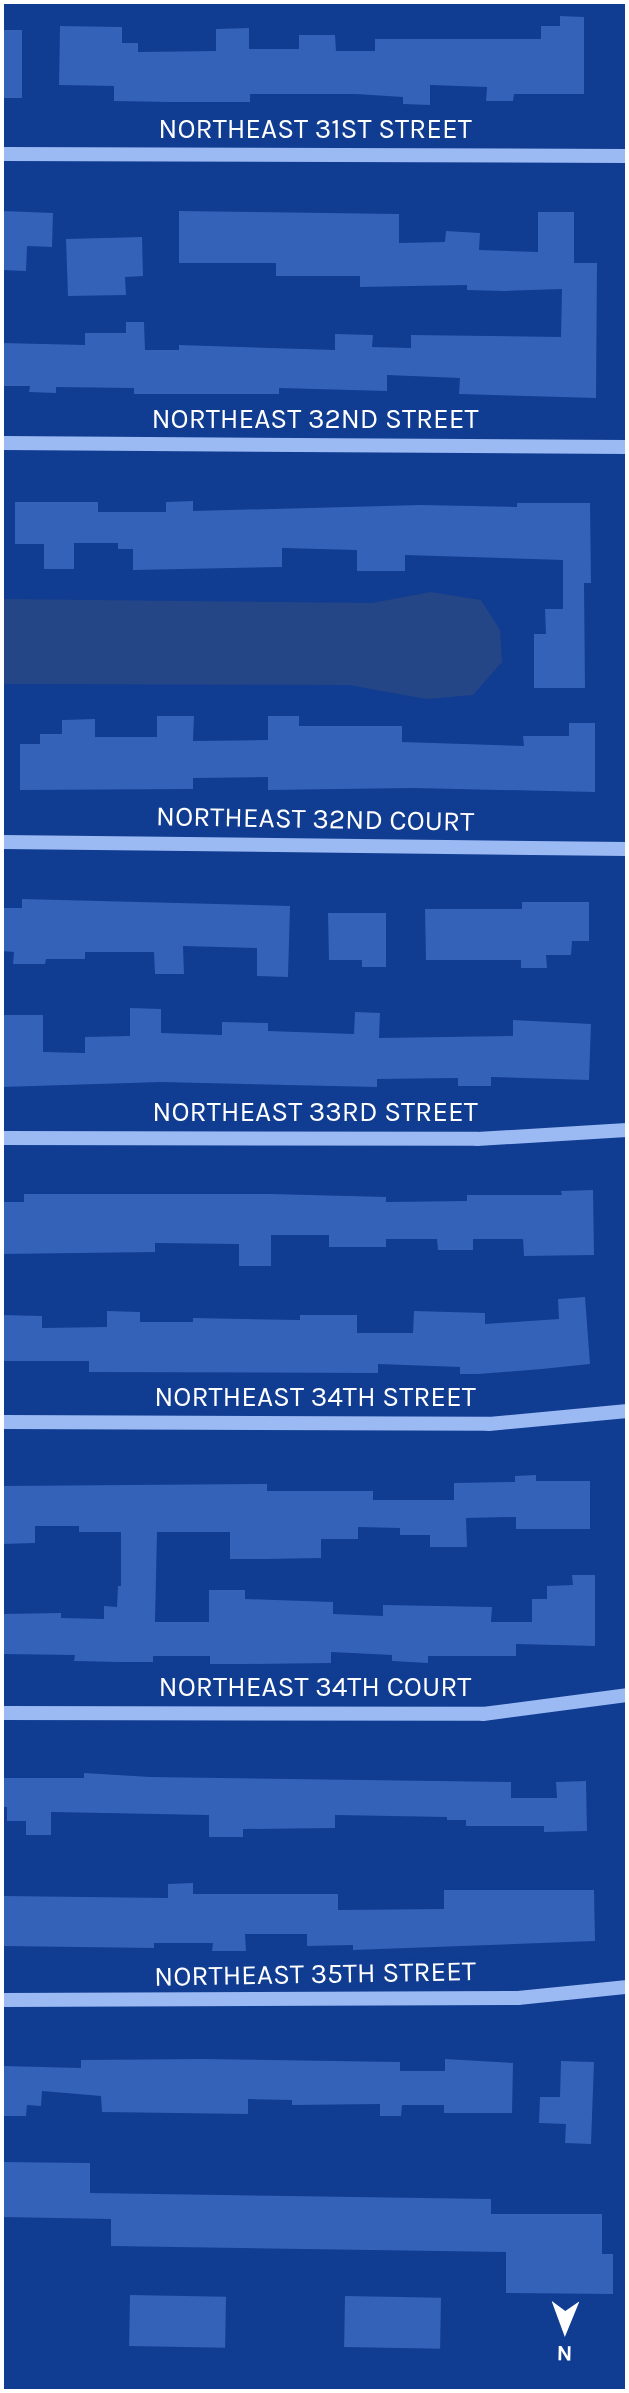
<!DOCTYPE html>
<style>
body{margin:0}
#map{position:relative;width:629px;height:2393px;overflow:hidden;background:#103c91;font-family:Karla,sans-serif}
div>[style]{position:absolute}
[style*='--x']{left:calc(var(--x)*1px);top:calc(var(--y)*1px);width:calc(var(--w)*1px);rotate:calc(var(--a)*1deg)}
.water>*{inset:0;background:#254686}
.building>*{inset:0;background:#3462b9;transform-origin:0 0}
.minor>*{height:14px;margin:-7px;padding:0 7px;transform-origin:7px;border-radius:7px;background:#9bbaf3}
span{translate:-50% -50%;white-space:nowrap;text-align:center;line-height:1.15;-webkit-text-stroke:8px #103c91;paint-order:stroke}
.street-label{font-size:28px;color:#fff}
.frame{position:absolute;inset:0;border:4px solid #fff;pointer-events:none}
.north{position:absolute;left:525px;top:2289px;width:80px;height:80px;-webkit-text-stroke:6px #103c91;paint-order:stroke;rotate:181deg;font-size:22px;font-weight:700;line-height:32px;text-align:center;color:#fff}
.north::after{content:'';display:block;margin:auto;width:28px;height:36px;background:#fff;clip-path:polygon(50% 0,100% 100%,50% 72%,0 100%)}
</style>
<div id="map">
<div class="water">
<div style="clip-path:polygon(431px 592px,481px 600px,500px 630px,502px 662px,473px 695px,426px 699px,349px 685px,2px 684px,2px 599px,372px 603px)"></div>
</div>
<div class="building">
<div style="clip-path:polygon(560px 16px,584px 17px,584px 94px,514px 94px,513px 101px,486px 101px,487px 87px,430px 85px,430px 105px,403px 104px,403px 97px,356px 94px,250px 94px,250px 102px,169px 102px,114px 101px,114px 86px,59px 85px,60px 26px,122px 27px,122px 43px,138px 43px,138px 52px,216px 51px,216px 29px,249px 28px,249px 49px,299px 49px,299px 35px,335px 35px,336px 51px,375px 51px,375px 39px,541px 39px,541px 26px,560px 26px)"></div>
<div style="left:2px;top:30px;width:20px;height:68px"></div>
<div style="clip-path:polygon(2px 211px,53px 213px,52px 247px,27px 246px,26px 271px,2px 270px)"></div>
<div style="clip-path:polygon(179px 211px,399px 214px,399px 243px,445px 242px,446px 231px,480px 233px,479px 250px,538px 252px,538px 212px,574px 212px,574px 263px,597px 263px,596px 398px,459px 394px,460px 378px,387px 375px,387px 391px,279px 388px,279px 394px,134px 394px,134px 388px,56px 387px,56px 393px,29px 392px,30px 386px,2px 386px,2px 343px,85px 345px,85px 333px,126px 333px,126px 322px,144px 322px,145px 350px,179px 350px,179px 345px,335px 350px,335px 334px,373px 335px,372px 347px,411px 348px,411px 335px,561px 337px,562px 289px,504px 291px,467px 290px,467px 285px,360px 287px,360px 276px,276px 276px,276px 263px,179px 263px)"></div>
<div style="clip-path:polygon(142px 237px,143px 276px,125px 277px,126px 295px,68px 296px,66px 239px)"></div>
<div style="clip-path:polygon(193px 501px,193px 511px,421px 505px,517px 507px,517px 503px,590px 503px,591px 583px,584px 583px,585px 688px,534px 688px,534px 634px,546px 634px,545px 609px,563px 609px,563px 560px,405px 555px,405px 571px,357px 571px,357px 550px,282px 548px,282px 567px,133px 570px,133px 549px,118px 549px,118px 543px,74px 543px,74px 569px,44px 569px,44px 544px,15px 544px,15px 502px,98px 502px,98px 512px,166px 512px,166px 502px)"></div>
<div style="clip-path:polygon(157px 716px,194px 716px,193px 741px,268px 740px,268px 716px,299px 716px,299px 726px,402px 726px,402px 742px,524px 746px,523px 736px,569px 736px,569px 723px,595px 723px,595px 792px,413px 788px,268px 790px,268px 777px,193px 778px,193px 789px,20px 790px,20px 744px,40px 744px,40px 734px,62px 734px,62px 720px,95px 719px,95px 737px,157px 737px)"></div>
<div style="clip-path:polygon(22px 899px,290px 906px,288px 977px,257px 976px,257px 948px,183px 946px,184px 974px,155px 974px,154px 952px,85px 952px,85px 959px,46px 959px,45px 964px,13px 964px,14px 952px,2px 951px,2px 908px,22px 908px)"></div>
<div style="clip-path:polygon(522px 902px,589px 902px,589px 941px,572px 941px,571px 955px,546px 955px,547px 968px,521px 968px,521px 960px,426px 960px,425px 909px,522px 909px)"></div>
<div style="clip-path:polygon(328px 913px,386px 913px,386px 967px,362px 967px,362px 960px,329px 960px)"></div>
<div style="clip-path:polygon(130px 1008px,161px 1009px,161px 1033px,222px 1035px,222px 1022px,268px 1023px,268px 1031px,354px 1034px,355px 1012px,380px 1013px,379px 1038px,513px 1036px,513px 1020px,591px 1024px,589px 1080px,491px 1077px,491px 1086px,458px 1086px,458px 1078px,377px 1079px,377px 1087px,161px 1082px,2px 1087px,2px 1015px,43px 1015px,43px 1052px,85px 1053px,85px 1037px,130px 1036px)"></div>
<div style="clip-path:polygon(593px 1190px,594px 1255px,524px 1256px,523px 1239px,473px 1239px,473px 1250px,438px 1250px,437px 1239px,386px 1239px,386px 1247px,329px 1247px,329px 1235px,271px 1235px,271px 1266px,239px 1266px,239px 1244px,155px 1243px,155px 1252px,2px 1254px,2px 1202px,24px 1202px,24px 1194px,271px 1194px,386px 1197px,386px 1202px,467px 1201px,467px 1195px,562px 1195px,561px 1191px)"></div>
<div style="clip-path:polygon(585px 1297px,590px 1364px,542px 1369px,478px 1374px,460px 1374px,460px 1367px,378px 1364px,378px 1373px,89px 1372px,89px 1361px,2px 1361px,2px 1315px,42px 1316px,42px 1328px,107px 1327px,107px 1311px,140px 1312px,140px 1322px,193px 1322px,193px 1318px,300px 1320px,300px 1315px,357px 1315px,357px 1333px,413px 1333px,414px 1311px,485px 1313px,485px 1324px,559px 1319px,558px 1299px)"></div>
<div style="clip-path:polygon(536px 1475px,536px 1481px,590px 1481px,590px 1529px,516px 1529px,516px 1517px,466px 1518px,467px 1547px,430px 1547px,430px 1535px,400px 1535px,400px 1528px,358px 1527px,358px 1539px,321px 1539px,321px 1558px,266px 1559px,230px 1559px,230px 1532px,157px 1532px,155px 1622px,209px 1622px,209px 1590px,245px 1590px,245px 1599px,333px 1602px,333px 1614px,383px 1616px,383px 1605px,492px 1607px,491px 1622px,532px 1622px,532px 1599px,547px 1599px,547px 1586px,573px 1585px,572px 1575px,595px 1575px,595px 1646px,516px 1644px,516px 1656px,428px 1656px,428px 1663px,392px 1661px,392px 1655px,331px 1652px,331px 1663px,245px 1664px,210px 1664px,210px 1656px,153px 1656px,153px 1662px,118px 1662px,74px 1661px,75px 1655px,2px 1654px,2px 1614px,61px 1613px,61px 1618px,104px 1619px,104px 1606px,117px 1607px,118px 1586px,121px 1586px,121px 1532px,79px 1532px,79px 1526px,35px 1526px,35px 1543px,2px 1544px,2px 1486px,267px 1484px,267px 1491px,373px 1491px,373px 1500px,454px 1500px,454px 1483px,515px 1482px,515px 1476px)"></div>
<div style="clip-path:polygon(84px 1773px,150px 1777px,511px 1782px,511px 1798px,557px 1798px,556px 1782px,586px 1781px,587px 1831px,544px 1832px,544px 1826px,466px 1826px,466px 1820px,447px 1820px,447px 1817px,335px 1815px,335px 1828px,243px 1829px,243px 1837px,209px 1837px,209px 1815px,51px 1812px,51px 1835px,26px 1835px,26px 1821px,7px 1821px,7px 1807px,2px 1807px,2px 1778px,84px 1778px)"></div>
<div style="clip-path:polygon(193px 1883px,193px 1894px,338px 1894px,338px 1910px,444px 1909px,444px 1890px,594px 1890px,595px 1941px,353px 1950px,353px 1945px,307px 1946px,307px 1934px,245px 1934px,246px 1951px,212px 1951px,213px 1943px,154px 1943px,154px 1948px,2px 1946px,2px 1896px,168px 1898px,168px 1884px)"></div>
<div style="clip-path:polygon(202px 2059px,400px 2062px,400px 2071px,445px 2071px,445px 2059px,513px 2063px,512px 2113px,444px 2113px,444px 2105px,402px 2105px,401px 2116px,380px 2116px,380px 2104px,292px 2105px,292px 2100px,248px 2099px,248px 2114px,102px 2112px,101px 2096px,42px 2091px,41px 2106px,27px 2105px,26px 2116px,4px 2116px,2px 2066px,81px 2068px,81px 2060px)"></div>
<div style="clip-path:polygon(561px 2061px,594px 2062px,591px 2144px,565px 2143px,566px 2124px,539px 2123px,540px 2097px,560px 2097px)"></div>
<div style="clip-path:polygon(2px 2162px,90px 2163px,90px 2193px,491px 2199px,491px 2214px,602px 2214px,602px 2254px,613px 2254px,613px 2294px,506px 2293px,506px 2252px,111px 2246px,111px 2219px,2px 2217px)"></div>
<div style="left:130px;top:2295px;width:96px;height:51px;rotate:1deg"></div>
<div style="left:345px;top:2296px;width:96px;height:51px;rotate:1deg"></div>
</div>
<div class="minor">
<div style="--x:2;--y:154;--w:625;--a:0.18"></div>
<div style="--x:2;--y:443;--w:625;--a:0.37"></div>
<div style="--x:2;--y:842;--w:625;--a:0.64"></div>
<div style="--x:2;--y:1138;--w:475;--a:0.1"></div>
<div style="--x:477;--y:1139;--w:150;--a:-3.4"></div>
<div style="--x:2;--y:1422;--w:487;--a:0.2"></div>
<div style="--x:489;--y:1424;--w:139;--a:-5.4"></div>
<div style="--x:2;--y:1713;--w:481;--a:0.1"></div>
<div style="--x:483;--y:1714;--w:145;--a:-7.5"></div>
<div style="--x:2;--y:2000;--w:516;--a:-0.22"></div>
<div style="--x:518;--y:1998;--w:110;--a:-5.8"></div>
</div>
<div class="street-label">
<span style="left:315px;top:129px">NORTHEAST 31ST STREET</span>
<span style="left:315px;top:419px">NORTHEAST 32ND STREET</span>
<span style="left:315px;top:819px;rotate:1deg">NORTHEAST 32ND COURT</span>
<span style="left:315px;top:1112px">NORTHEAST 33RD STREET</span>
<span style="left:315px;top:1397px">NORTHEAST 34TH STREET</span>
<span style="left:315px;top:1687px">NORTHEAST 34TH COURT</span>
<span style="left:315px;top:1974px;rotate:-1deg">NORTHEAST 35TH STREET</span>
</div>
<div class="frame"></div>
<div class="north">N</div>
</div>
